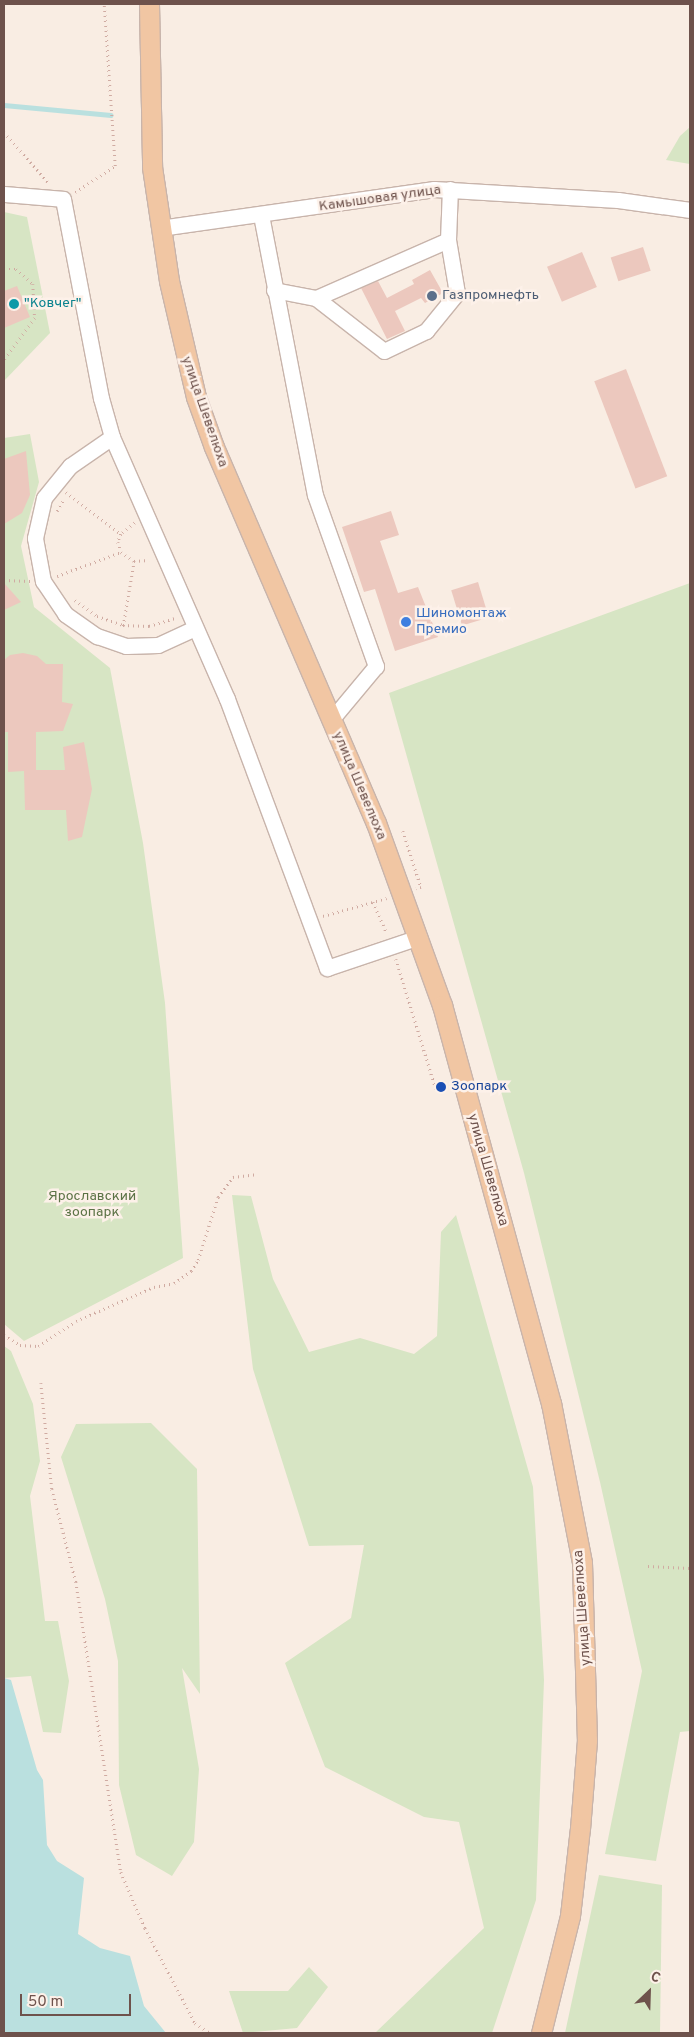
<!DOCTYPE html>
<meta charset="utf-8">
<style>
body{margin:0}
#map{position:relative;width:694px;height:2037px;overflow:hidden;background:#f9ede3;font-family:Overpass,sans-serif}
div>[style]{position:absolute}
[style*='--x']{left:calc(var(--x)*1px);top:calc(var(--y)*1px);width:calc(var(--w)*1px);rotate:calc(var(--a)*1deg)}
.green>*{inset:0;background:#d7e5c4}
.water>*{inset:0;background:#bae0df}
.stream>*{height:4.5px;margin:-2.25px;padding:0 2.25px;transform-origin:2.25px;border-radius:2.25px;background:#bae0df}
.building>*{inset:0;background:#ecc8be;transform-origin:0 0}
.path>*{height:2.5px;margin-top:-1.25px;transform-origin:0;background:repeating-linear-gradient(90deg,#d0aba2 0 1px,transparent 0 5px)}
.roads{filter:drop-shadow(1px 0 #c8b4ab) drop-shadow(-1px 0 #c8b4ab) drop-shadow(0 1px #c8b4ab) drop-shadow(0 -1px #c8b4ab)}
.minor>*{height:15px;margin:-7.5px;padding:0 7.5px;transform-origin:7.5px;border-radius:7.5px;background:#fff}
.major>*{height:19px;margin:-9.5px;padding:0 9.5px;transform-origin:9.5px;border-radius:9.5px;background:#f1c6a3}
.dots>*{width:14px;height:14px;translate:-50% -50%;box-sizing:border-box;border:2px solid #fdf1e9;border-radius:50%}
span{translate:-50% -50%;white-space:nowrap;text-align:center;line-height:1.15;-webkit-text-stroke:5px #fdf1e9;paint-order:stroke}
.street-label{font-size:14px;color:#6e524c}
.service-label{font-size:14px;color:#4e5e75}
.left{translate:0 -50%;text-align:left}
.culture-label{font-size:14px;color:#0d838f}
.shop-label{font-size:14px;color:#366cbe}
.transit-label{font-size:14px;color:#164399}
.park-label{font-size:14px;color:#5c7346}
.frame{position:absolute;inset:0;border:5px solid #6e524c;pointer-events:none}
.north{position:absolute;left:624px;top:1967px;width:50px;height:50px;-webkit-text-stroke:4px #fdf1e9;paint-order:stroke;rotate:24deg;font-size:14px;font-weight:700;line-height:20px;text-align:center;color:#6e524c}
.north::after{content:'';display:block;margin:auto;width:18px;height:22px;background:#6e524c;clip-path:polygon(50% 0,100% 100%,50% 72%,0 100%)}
.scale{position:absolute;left:20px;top:1994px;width:111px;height:22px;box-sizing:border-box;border:2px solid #6e524c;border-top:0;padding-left:6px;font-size:15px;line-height:18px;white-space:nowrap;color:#6e524c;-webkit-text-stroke:4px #fdf1e9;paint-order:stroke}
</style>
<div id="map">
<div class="green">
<div style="clip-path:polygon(690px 127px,690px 164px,666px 160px,680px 136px)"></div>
<div style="clip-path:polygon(4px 212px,27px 217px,50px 333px,4px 381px)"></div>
<div style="clip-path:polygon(30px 434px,39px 482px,21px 546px,34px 607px,110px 668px,143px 843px,165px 1003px,183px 1258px,24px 1341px,4px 1324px,4px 438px)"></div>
<div style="clip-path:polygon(690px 583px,690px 1731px,680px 1732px,656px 1861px,605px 1854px,642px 1671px,600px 1482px,524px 1173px,389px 693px)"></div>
<div style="clip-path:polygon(232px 1195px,251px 1196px,273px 1279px,309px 1352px,360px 1338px,414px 1354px,437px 1336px,441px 1232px,456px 1215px,533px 1487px,544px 1680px,536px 1900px,492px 2033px,375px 2033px,484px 1928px,459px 1822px,424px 1817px,325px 1767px,285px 1663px,351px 1618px,364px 1545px,309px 1546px,253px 1369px)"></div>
<div style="clip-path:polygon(4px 1346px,11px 1351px,33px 1404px,40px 1461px,30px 1496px,45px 1621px,58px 1621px,69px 1681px,61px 1733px,43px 1732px,31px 1676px,4px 1678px)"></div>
<div style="clip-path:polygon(151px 1423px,197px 1469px,200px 1694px,182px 1668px,199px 1769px,194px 1842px,172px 1876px,136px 1855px,119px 1785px,118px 1661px,105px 1599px,61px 1457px,76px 1424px)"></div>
<div style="clip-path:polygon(599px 1875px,662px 1885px,660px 2033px,565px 2033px)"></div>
<div style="clip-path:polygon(309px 1967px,328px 1987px,297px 2028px,243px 2033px,229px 1991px,288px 1991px)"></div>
</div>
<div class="water">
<div style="clip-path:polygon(4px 1678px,11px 1680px,37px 1770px,43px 1780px,47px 1845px,57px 1861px,84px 1878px,78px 1934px,100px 1948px,130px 1956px,144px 2006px,166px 2033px,4px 2033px)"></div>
</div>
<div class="stream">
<div style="--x:4;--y:105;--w:107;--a:5.3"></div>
</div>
<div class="building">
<div style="left:643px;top:247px;width:25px;height:34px;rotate:72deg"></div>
<div style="left:582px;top:252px;width:38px;height:38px;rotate:67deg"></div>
<div style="clip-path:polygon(430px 270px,443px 293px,425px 303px,421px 298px,395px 311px,405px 331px,387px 339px,361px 288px,378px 281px,387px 298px,414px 284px,412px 280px)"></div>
<div style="clip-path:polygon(17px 286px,30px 317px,4px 328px,4px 291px)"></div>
<div style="left:626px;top:369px;width:115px;height:34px;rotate:69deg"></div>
<div style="clip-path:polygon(26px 451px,30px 495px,22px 513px,4px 524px,4px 459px)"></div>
<div style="clip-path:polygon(391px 511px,399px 535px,380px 541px,398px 593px,418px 587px,438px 637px,395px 651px,375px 589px,364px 592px,342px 527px)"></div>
<div style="left:478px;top:582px;width:37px;height:28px;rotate:73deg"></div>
<div style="clip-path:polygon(4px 583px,21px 602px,4px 610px)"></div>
<div style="clip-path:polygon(23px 653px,37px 656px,46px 664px,63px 664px,62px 702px,73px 704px,63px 731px,36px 732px,36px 770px,65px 770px,63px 747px,84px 742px,92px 789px,82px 837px,68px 841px,66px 810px,25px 810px,24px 771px,8px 772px,8px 732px,4px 732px,4px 660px,10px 655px)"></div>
</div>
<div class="path">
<div style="--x:4;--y:132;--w:68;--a:48.6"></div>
<div style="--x:75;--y:192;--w:48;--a:-33"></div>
<div style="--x:115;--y:166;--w:162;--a:-93.9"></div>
<div style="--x:4;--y:269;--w:12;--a:0"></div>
<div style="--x:16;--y:269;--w:23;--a:41"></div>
<div style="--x:33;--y:284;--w:34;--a:87"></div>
<div style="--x:35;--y:318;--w:52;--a:126.4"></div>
<div style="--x:66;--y:492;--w:69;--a:37.4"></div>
<div style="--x:57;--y:511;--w:14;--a:-60"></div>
<div style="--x:135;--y:523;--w:18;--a:142"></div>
<div style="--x:121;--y:534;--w:9;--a:111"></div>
<div style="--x:118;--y:542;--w:10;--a:73"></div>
<div style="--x:121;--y:552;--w:16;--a:35"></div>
<div style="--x:134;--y:561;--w:15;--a:-4"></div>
<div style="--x:57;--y:576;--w:68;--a:-20.6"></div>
<div style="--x:4;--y:580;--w:26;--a:2"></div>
<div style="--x:75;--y:600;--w:27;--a:36"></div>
<div style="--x:97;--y:616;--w:28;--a:19"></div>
<div style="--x:123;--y:625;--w:26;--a:2"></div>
<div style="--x:149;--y:626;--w:27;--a:-17"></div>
<div style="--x:123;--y:626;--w:66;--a:-80.4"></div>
<div style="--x:403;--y:831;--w:59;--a:72.2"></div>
<div style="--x:421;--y:887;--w:5;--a:158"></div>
<div style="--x:373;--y:902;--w:34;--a:66"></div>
<div style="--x:323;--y:916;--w:66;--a:-15.7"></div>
<div style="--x:396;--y:959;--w:136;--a:72.9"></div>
<div style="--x:4;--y:1335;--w:19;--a:32"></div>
<div style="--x:20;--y:1345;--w:18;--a:3"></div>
<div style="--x:38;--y:1346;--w:45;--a:-33.3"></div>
<div style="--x:76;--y:1321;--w:85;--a:-23.6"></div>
<div style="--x:154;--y:1287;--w:20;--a:-11"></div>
<div style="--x:174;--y:1283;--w:21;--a:-35"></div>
<div style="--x:191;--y:1271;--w:13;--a:-58"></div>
<div style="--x:198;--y:1260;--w:66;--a:-72.4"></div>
<div style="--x:218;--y:1197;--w:25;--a:-53"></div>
<div style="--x:233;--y:1177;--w:25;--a:-7"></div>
<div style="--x:41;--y:1383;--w:107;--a:84.1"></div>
<div style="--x:52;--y:1489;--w:96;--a:75.5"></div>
<div style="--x:76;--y:1582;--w:293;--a:81.2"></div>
<div style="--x:121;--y:1872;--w:61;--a:66.8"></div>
<div style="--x:145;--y:1928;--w:107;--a:62.2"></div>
<div style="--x:195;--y:2023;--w:18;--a:34"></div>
<div style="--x:648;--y:1566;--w:42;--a:2.7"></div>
</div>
<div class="roads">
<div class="minor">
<div style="--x:4;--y:194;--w:59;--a:4.8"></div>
<div style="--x:63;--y:199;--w:203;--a:79.2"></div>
<div style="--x:101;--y:398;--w:41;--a:74.2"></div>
<div style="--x:112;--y:437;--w:286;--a:66.3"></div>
<div style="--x:227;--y:699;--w:287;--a:69.6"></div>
<div style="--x:327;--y:968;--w:97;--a:-18.6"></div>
<div style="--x:261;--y:215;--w:285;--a:79.1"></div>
<div style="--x:315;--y:495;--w:182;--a:70.4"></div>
<div style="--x:376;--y:666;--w:70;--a:129.8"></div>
<div style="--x:160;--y:228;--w:277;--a:-8.1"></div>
<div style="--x:434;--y:189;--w:184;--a:3.4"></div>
<div style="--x:618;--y:200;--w:73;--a:7.9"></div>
<div style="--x:274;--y:290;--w:43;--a:10.8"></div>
<div style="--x:316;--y:298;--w:86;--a:37.9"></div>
<div style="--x:384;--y:351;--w:47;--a:-25.5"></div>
<div style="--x:426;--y:331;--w:49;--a:-50.8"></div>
<div style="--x:457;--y:293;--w:54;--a:-99.6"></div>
<div style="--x:448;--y:240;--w:51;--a:-87.8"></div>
<div style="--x:316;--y:298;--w:144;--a:-23.7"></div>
<div style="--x:112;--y:437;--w:51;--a:145.4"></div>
<div style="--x:70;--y:466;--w:41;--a:129.1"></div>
<div style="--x:44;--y:498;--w:41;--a:102.7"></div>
<div style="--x:35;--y:538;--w:44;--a:79.5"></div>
<div style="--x:43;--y:581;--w:40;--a:56"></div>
<div style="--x:65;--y:614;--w:39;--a:35"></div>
<div style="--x:97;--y:636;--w:31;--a:19"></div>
<div style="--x:126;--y:646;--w:32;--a:-2"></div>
<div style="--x:158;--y:645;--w:41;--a:-24.7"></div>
</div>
<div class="major">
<div style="--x:149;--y:4;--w:163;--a:88.9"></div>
<div style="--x:152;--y:167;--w:115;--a:81.5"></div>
<div style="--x:169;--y:281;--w:119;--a:76.9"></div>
<div style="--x:196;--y:397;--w:53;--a:70.2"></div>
<div style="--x:214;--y:447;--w:409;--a:66.7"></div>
<div style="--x:376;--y:823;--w:194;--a:70.1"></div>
<div style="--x:442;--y:1005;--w:413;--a:74.7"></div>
<div style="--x:551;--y:1403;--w:163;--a:79"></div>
<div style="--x:582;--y:1563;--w:177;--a:88.4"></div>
<div style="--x:587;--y:1740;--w:88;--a:94.5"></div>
<div style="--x:580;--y:1828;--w:89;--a:96.5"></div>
<div style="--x:570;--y:1916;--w:121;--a:103.9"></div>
</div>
</div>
<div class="dots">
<div style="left:432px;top:296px;background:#5c6f8a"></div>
<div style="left:14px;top:304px;background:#0f9aa8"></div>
<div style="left:406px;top:622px;background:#3f7fe0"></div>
<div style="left:441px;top:1087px;background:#1a4fb4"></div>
</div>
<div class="street-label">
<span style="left:380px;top:199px;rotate:-8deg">Камышовая улица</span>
<span style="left:204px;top:412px;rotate:71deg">улица Шевелюха</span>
<span style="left:359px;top:786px;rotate:67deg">улица Шевелюха</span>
<span style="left:487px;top:1170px;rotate:74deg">улица Шевелюха</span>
<span style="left:583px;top:1608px;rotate:-94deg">улица Шевелюха</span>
</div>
<div class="service-label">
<span class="left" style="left:442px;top:296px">Газпромнефть</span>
</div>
<div class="culture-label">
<span class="left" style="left:24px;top:304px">"Ковчег"</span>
</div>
<div class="shop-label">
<span class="left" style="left:416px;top:622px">Шиномонтаж<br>Премио</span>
</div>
<div class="transit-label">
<span class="left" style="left:451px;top:1087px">Зоопарк</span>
</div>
<div class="park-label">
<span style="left:92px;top:1205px">Ярославский<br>зоопарк</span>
</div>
<div class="frame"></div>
<div class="north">С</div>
<div class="scale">50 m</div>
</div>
